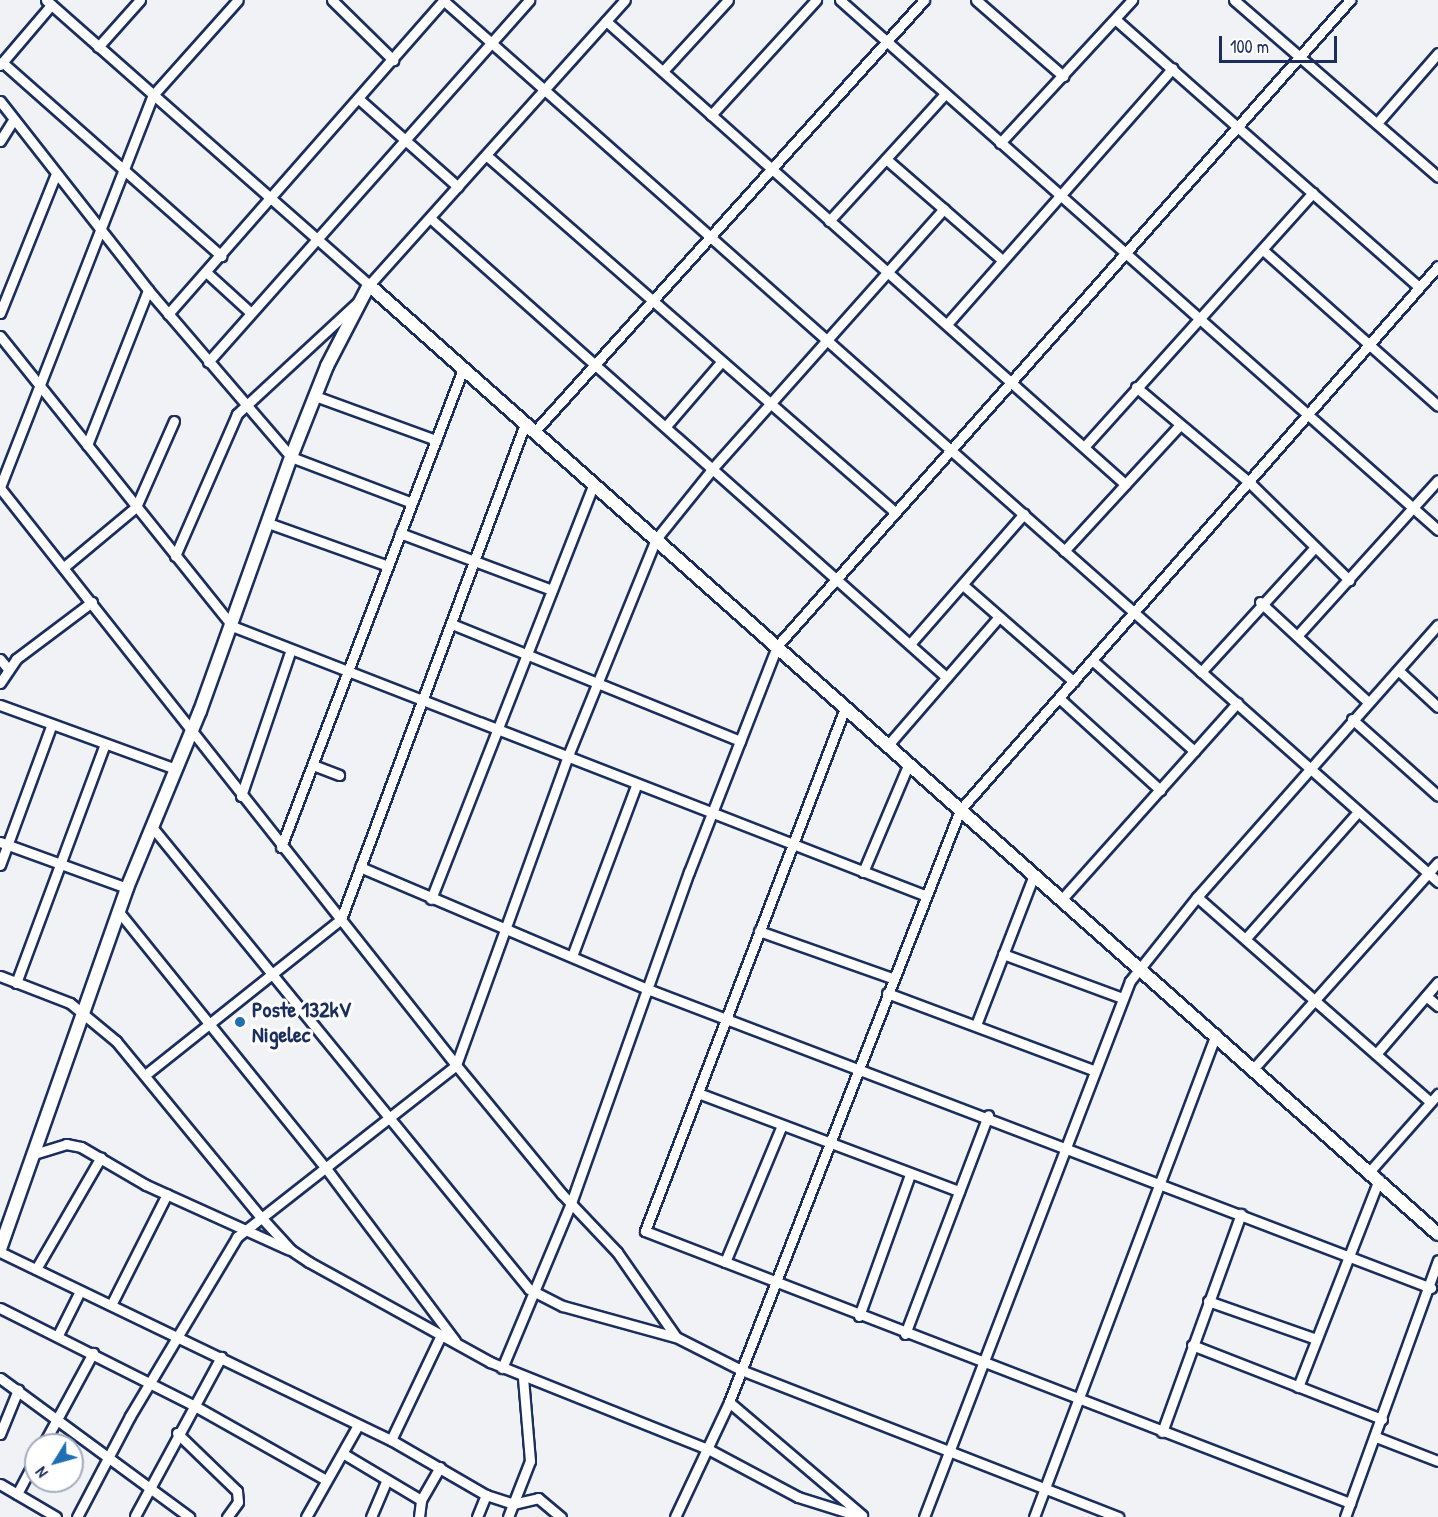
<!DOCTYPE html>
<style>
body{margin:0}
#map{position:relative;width:1438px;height:1517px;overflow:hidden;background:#f1f2f5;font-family:"Patrick Hand",sans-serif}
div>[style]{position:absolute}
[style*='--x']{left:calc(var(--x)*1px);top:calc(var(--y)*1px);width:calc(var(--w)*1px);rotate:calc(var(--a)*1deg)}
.roads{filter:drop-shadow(2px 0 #1b2f5e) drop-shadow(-2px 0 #1b2f5e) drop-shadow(0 2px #1b2f5e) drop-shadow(0 -2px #1b2f5e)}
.minor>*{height:9px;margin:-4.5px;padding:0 4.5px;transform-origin:4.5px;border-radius:4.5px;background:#fff}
.tertiary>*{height:12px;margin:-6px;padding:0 6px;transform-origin:6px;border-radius:6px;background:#fff}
.dots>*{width:16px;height:16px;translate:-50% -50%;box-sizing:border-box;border:3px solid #fff;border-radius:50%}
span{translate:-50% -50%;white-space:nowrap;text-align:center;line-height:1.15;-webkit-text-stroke:6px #fff;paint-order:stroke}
.poi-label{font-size:22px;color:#1b2f5e;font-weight:700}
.left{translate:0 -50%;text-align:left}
.north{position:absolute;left:24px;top:1433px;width:60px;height:60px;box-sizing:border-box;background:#fff;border:2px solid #a4acbf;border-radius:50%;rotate:233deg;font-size:16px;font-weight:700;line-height:24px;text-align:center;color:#1b2f5e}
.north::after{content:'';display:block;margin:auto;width:21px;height:27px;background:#1f6fb2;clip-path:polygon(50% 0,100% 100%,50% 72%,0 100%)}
.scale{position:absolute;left:1219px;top:36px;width:118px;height:27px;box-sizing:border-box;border:3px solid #1b2f5e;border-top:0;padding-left:8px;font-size:18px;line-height:21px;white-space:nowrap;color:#1b2f5e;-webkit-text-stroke:4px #fff;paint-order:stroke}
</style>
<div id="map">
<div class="roads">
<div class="minor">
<div style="--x:46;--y:0;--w:431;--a:41.4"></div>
<div style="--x:369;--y:285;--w:383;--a:-48.1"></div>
<div style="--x:332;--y:0;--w:86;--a:44.5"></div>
<div style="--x:443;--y:0;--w:1330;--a:41.55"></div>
<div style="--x:840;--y:0;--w:799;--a:41.55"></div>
<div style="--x:976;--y:0;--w:116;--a:41.1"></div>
<div style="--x:1234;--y:0;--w:270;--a:40.9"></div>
<div style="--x:1115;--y:19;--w:405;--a:41.4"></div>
<div style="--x:606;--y:21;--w:696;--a:41.74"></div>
<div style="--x:98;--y:47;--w:63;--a:-48.2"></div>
<div style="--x:2;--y:62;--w:293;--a:41.5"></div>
<div style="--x:0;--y:65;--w:79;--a:-49.6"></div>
<div style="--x:663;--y:71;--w:96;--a:-47.5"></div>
<div style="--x:359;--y:99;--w:132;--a:41.6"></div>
<div style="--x:0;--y:101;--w:240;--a:51.9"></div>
<div style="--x:148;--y:290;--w:220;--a:49.4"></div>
<div style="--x:291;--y:457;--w:129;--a:20.8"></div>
<div style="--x:711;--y:115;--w:156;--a:-47.6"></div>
<div style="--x:1377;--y:123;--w:93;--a:-48.9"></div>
<div style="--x:0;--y:141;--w:25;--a:-58"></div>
<div style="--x:1000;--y:143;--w:195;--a:-47.3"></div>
<div style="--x:486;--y:155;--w:543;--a:41.12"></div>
<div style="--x:886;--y:159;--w:154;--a:41"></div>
<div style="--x:430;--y:218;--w:691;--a:41.65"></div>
<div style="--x:829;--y:221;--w:172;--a:-47.6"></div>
<div style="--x:1263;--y:250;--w:234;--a:41.7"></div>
<div style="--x:206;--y:272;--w:61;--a:42.3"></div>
<div style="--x:0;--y:313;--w:148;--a:-68.1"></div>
<div style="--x:168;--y:314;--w:418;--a:-48.7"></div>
<div style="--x:947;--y:324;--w:341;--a:-48.6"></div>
<div style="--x:0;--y:336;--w:371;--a:51.3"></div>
<div style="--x:232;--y:626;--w:742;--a:21.24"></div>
<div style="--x:208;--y:362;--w:484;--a:-48.4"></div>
<div style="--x:1136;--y:387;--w:149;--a:40.1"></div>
<div style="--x:1250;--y:483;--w:139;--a:44.4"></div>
<div style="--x:315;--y:396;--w:129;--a:20"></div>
<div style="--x:666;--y:426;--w:84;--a:-49.3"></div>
<div style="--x:534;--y:432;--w:582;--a:-47.92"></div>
<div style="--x:87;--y:445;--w:167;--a:-68.5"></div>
<div style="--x:1084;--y:447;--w:342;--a:-48"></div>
<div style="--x:0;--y:487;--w:421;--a:-68.7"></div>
<div style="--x:153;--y:95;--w:127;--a:-48.2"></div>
<div style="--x:0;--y:488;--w:735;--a:51.68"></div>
<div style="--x:456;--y:1065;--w:167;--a:50.6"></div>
<div style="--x:562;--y:1194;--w:80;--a:46.5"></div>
<div style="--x:617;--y:1252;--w:103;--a:55.2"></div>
<div style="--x:676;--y:1337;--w:73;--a:26.9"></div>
<div style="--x:741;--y:1370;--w:405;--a:21.3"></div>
<div style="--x:268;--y:523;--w:127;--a:19.7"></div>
<div style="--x:400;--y:533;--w:162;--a:20.6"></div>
<div style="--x:1064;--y:551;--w:171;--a:-47.4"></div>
<div style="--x:175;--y:556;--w:155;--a:-66.4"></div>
<div style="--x:237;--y:414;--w:166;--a:-42.8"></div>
<div style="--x:64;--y:567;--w:94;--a:-39.8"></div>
<div style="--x:136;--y:507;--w:94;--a:-66.2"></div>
<div style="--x:963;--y:585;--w:147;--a:41.1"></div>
<div style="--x:1260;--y:602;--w:147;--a:42.8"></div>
<div style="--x:452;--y:624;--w:311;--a:22.1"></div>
<div style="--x:1297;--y:636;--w:210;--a:-47.9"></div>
<div style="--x:910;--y:644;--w:173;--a:-48.8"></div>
<div style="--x:0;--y:659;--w:13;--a:51"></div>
<div style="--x:1092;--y:660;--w:137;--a:41.7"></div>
<div style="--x:1398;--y:670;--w:54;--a:42.8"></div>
<div style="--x:1201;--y:672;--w:169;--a:-47.6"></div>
<div style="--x:0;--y:683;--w:29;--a:-56"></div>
<div style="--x:16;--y:659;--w:95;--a:-36.9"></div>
<div style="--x:1059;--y:698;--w:137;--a:42.3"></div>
<div style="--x:0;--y:705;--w:187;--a:20"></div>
<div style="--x:845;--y:708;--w:560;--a:110.93"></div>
<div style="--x:645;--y:1231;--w:756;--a:21.1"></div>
<div style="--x:1352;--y:719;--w:115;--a:41.8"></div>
<div style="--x:888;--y:745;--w:169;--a:-49.1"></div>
<div style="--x:313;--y:765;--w:28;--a:21"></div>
<div style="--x:241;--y:796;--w:152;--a:-71.2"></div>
<div style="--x:152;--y:827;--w:596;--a:50.78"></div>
<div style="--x:529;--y:1289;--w:38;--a:27"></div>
<div style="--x:563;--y:1306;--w:116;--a:15.5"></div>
<div style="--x:0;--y:842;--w:135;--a:19.9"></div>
<div style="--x:281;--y:847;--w:511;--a:-69.16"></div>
<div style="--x:0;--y:865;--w:150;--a:-69.8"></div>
<div style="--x:360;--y:867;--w:315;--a:23"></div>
<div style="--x:650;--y:990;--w:836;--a:20.88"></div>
<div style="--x:863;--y:872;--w:118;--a:-67.1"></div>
<div style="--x:1197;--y:897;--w:310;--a:41.3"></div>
<div style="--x:431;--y:899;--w:446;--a:-68.6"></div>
<div style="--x:1062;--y:899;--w:263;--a:-48.2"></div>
<div style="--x:119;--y:912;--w:328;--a:51.1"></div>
<div style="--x:325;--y:1167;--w:217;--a:53.2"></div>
<div style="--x:759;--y:931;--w:141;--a:19.5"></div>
<div style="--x:1246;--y:938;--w:169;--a:-48.4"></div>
<div style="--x:1003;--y:954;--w:125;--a:20.2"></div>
<div style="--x:572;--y:956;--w:182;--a:-69.4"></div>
<div style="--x:0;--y:976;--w:75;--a:21.1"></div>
<div style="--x:70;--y:1003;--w:60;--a:39.6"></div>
<div style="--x:116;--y:1041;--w:227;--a:50.6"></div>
<div style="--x:260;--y:1216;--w:46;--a:47.6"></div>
<div style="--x:291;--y:1250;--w:22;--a:34"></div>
<div style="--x:309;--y:1262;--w:207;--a:28.9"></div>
<div style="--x:490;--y:1362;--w:235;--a:21.8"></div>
<div style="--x:708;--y:1449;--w:102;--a:28.1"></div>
<div style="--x:798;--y:1497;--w:67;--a:17.4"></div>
<div style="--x:16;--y:983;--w:255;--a:-69.6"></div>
<div style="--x:887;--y:993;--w:220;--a:20.5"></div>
<div style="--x:1426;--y:996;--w:16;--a:40"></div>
<div style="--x:976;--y:1025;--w:161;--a:-68.9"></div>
<div style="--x:1376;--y:1054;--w:95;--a:-49.3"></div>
<div style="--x:1254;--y:1068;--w:276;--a:-48.2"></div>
<div style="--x:145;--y:1075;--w:251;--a:-38.5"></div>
<div style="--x:341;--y:919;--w:528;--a:-69.61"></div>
<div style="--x:698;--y:1093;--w:279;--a:20.6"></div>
<div style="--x:34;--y:1154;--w:34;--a:-17"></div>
<div style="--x:66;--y:1144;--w:15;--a:11"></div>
<div style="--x:81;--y:1147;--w:75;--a:30.3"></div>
<div style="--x:146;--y:1185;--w:156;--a:24.3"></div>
<div style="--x:1370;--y:1171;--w:103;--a:-48.6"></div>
<div style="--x:0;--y:1252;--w:434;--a:25.7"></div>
<div style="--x:391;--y:1440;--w:110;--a:30.1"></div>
<div style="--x:486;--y:1495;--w:28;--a:18"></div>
<div style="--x:513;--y:1504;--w:26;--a:-13"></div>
<div style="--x:538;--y:1498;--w:30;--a:40"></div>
<div style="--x:725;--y:1262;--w:148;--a:-67.4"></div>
<div style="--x:36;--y:1269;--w:129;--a:-59.9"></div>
<div style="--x:1208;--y:1301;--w:114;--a:19.4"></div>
<div style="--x:111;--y:1305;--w:124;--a:-63.2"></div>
<div style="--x:0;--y:1308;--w:216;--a:26.7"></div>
<div style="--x:193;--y:1405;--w:153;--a:29.4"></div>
<div style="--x:859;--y:1316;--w:151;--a:-70.2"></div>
<div style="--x:905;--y:1334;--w:234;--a:-69.2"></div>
<div style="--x:58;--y:1335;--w:49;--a:-63.4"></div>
<div style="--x:1192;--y:1345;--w:204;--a:21.3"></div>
<div style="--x:502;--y:1368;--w:179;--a:-67.3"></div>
<div style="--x:571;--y:1203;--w:351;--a:-70.4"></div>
<div style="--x:689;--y:872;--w:243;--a:-68.7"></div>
<div style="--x:777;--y:646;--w:864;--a:-48.43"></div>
<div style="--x:0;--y:1378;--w:235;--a:36.3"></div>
<div style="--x:1298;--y:1387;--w:223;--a:-68.7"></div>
<div style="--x:729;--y:1402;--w:175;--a:40.4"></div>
<div style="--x:1162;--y:1432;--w:232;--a:-70.1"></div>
<div style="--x:177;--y:1433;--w:83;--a:44"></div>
<div style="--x:237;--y:1491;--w:11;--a:85"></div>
<div style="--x:238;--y:1502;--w:19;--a:126"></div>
<div style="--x:0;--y:1434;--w:48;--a:-67.8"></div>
<div style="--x:1376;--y:1437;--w:66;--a:21.2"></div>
<div style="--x:391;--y:1440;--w:116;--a:-64.5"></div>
<div style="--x:43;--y:1445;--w:105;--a:-61.5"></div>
<div style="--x:344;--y:1454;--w:90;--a:30.9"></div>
<div style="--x:0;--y:1484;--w:65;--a:30.5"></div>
<div style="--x:17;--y:1494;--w:41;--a:-62.2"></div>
<div style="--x:135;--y:1516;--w:181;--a:-61.6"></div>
<div style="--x:77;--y:1517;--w:114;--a:-62.3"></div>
<div style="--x:130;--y:1416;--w:209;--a:-59.1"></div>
<div style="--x:237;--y:1237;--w:278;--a:-38.1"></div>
<div style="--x:456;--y:1065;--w:326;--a:-70.1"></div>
<div style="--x:567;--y:758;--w:236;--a:-67.9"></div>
<div style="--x:656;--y:539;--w:91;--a:-51.2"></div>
<div style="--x:713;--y:468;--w:347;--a:-48.3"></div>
<div style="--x:306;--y:1517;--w:106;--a:-60.5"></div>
<div style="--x:371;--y:1517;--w:38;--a:-67"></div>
<div style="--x:419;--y:1517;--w:17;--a:-83"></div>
<div style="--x:421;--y:1500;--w:38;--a:-60"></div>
<div style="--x:477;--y:1517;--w:24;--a:-68"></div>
<div style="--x:508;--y:1517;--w:60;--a:-68.6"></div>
<div style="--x:530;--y:1461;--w:84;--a:-94.8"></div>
<div style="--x:675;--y:1517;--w:127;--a:-64.8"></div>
<div style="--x:729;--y:1402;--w:635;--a:-68.68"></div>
<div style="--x:960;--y:810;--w:724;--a:-48.69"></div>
<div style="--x:924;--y:1517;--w:574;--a:-68.98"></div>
<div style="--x:1130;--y:981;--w:107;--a:-51.4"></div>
<div style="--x:1197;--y:897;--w:363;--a:-48.5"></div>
<div style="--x:1034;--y:1517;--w:516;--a:-69.35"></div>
<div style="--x:1345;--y:1517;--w:273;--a:-70.1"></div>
</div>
<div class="tertiary">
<div style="--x:0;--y:1249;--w:383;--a:-70.6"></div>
<div style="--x:127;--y:888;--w:191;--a:-67.6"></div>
<div style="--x:200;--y:711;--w:270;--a:-70.3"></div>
<div style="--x:291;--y:457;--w:98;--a:-68.4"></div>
<div style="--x:327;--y:366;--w:91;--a:-62.6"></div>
<div style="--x:369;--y:285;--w:1429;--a:41.6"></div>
</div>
</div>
<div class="dots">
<div style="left:240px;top:1022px;background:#1f6fb2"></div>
</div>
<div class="poi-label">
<span class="left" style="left:252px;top:1022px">Poste 132kV<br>Nigelec</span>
</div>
<div class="north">N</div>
<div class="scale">100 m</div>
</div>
